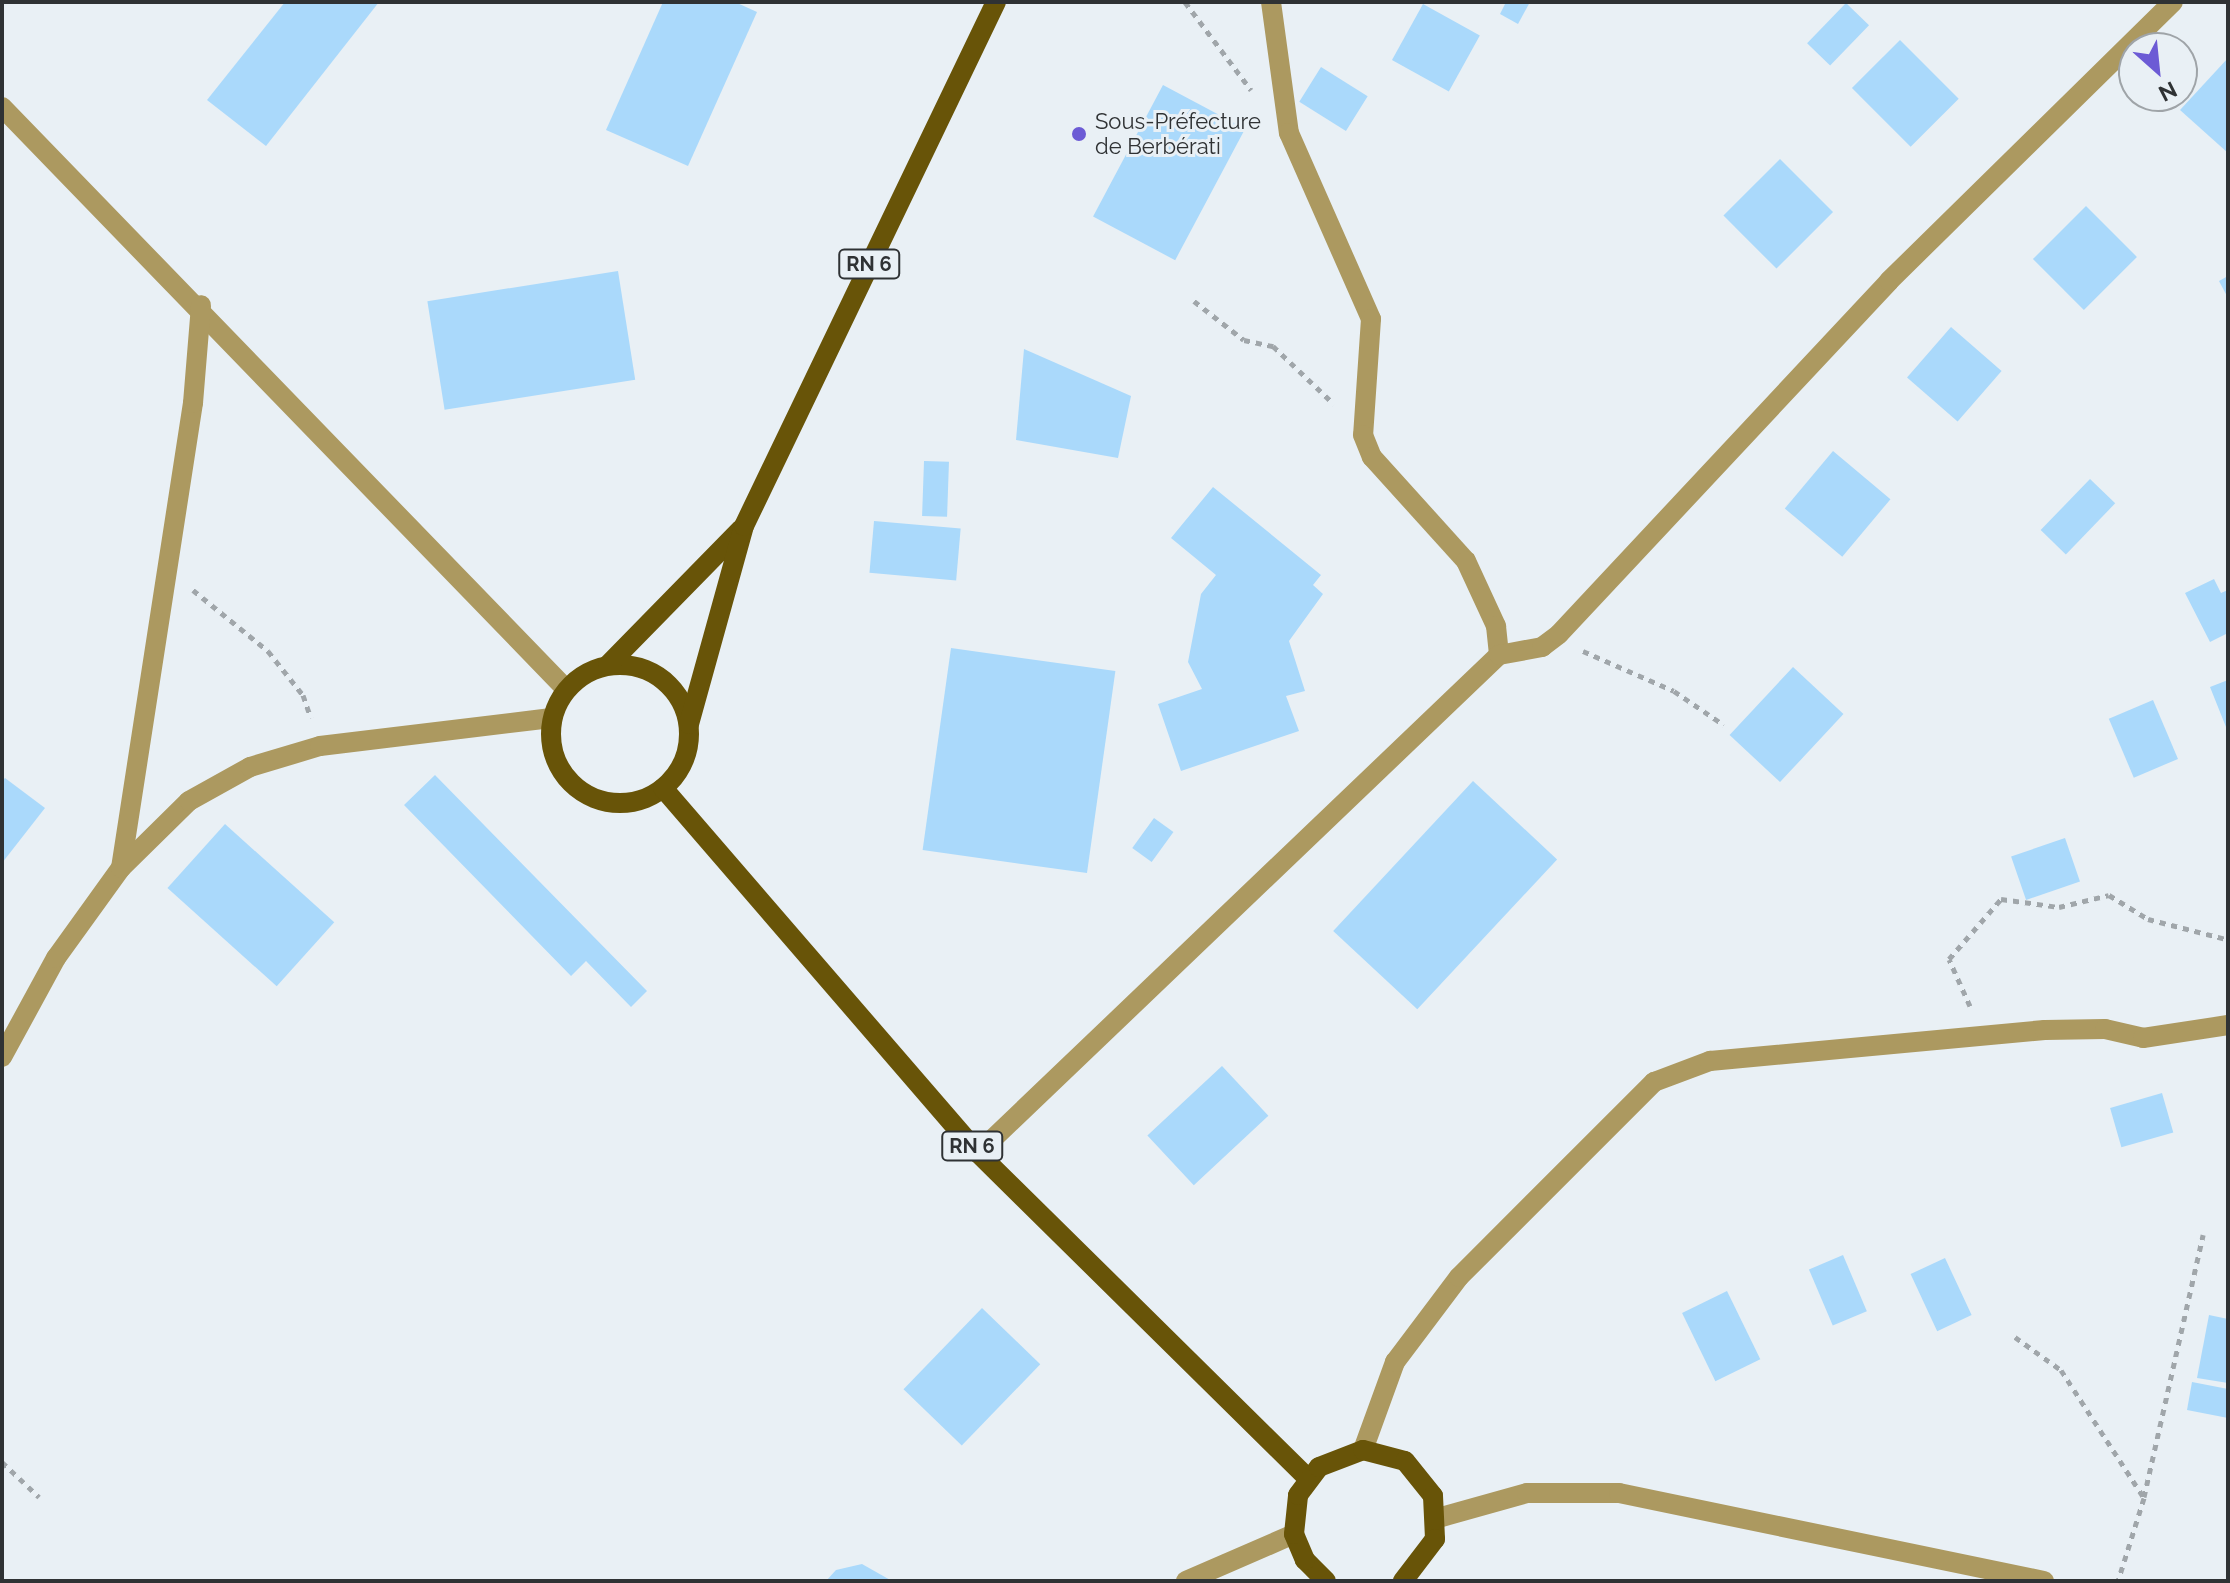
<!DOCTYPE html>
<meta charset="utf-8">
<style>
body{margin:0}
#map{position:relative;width:2230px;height:1583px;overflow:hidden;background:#e9f0f5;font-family:Raleway,sans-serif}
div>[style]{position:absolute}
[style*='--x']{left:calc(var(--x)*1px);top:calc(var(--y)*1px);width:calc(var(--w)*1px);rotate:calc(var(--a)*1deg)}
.building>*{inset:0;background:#aad9fb;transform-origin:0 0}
.path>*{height:5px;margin-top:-2.5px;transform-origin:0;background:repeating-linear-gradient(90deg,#a0a6aa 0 6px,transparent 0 12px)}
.minor>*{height:20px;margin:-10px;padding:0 10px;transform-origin:10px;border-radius:10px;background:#ac9960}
.tertiary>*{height:20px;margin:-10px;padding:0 10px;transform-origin:10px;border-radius:10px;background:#ac9960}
.primary>*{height:20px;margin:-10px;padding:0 10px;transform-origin:10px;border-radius:10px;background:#685408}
.primary>.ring{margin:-10px;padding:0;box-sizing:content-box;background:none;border:20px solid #685408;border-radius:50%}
.dots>*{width:22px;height:22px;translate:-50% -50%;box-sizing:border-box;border:4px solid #e9f0f5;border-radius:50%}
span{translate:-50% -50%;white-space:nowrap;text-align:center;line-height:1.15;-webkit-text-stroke:6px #e9f0f5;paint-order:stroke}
.shield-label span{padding:2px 6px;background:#e9f0f5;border:2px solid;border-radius:6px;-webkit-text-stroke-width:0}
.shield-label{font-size:20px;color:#2f3234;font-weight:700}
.poi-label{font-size:22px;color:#2f3234}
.left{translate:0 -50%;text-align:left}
.frame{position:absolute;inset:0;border:4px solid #2f3234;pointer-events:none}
.north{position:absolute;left:2118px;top:32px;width:80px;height:80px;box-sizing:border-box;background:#e9f0f5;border:2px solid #9fa4a8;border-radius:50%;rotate:153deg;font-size:22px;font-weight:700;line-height:32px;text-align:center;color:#2f3234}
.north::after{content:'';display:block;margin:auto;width:28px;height:36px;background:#6c5bd5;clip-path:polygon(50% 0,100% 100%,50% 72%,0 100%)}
</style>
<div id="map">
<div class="building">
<div style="clip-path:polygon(285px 2px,379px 2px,266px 146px,207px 100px)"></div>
<div style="clip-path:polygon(663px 2px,735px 2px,757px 12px,688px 166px,606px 130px)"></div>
<div style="clip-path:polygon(1506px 2px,1530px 2px,1518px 24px,1500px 14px)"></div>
<div style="left:1846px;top:3px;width:32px;height:56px;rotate:44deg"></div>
<div style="left:1423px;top:4px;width:65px;height:64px;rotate:29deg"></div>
<div style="left:1900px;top:40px;width:83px;height:68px;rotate:45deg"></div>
<div style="clip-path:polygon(2228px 58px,2228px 153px,2180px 110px)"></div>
<div style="left:1321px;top:67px;width:55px;height:41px;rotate:32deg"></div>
<div style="left:1163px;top:85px;width:93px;height:149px;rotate:28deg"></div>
<div style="left:1780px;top:159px;width:75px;height:80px;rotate:45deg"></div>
<div style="left:2086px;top:206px;width:72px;height:75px;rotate:45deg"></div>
<div style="left:618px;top:271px;width:110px;height:193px;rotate:81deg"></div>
<div style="clip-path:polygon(2228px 276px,2228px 298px,2219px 281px)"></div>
<div style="left:1951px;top:327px;width:67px;height:67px;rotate:41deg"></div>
<div style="clip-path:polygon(1024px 349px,1131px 396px,1118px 458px,1016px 440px)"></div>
<div style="left:1833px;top:451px;width:75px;height:75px;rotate:40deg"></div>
<div style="left:924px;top:461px;width:25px;height:55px;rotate:2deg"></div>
<div style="left:2090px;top:479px;width:35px;height:71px;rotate:44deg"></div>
<div style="clip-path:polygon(1213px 487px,1321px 575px,1313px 585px,1323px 594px,1289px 641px,1305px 691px,1286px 696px,1299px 731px,1181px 771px,1158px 704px,1202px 689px,1188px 662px,1201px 594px,1216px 575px,1171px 538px)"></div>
<div style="left:874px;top:521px;width:87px;height:52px;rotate:5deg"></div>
<div style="clip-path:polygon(2214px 579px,2221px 593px,2228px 590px,2228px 633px,2210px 642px,2185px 593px)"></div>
<div style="left:951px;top:648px;width:166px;height:204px;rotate:8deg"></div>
<div style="left:1793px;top:667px;width:69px;height:93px;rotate:43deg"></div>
<div style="clip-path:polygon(2228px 680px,2228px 732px,2210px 687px)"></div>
<div style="left:2153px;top:700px;width:64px;height:48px;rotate:67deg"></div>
<div style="clip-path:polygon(435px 775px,647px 991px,631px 1007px,586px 961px,571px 976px,404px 805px)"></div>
<div style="clip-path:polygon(5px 778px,45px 808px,2px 863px,2px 781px)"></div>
<div style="left:1473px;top:781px;width:115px;height:205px;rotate:43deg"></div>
<div style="left:1154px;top:818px;width:24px;height:37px;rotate:36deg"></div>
<div style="left:225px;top:824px;width:147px;height:86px;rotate:42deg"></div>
<div style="left:2065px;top:838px;width:46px;height:57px;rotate:71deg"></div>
<div style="left:1222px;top:1066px;width:68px;height:102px;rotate:47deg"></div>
<div style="left:2162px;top:1093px;width:41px;height:54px;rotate:74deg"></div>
<div style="left:1843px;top:1255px;width:61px;height:37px;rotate:67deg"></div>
<div style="left:1945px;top:1258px;width:63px;height:38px;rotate:65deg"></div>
<div style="left:1727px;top:1291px;width:76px;height:50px;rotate:64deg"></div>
<div style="left:982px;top:1308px;width:81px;height:113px;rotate:44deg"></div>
<div style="clip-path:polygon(2209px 1315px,2228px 1319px,2228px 1383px,2197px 1378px)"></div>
<div style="clip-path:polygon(2192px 1382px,2228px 1389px,2228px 1418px,2187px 1410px)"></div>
<div style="clip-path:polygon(862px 1564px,892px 1581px,826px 1581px,836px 1570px)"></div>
</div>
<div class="path">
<div style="--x:1185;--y:2;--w:110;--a:53.1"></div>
<div style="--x:1194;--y:301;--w:63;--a:38"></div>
<div style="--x:1244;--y:340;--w:30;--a:12"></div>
<div style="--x:1273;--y:346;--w:84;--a:43.6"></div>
<div style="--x:193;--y:590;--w:97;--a:39.1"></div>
<div style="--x:268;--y:651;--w:56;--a:51.5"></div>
<div style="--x:303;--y:695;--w:24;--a:71"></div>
<div style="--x:1583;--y:651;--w:99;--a:23.7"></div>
<div style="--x:1674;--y:691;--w:60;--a:34.2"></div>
<div style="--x:1970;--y:1006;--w:51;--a:-114.1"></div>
<div style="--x:1949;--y:959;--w:79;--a:-49.1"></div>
<div style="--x:2001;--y:899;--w:59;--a:7.9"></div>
<div style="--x:2059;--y:907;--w:51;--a:-13.5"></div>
<div style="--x:2109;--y:895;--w:46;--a:31.6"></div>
<div style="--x:2148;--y:919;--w:81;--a:14.4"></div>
<div style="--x:2015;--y:1337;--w:57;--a:35.7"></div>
<div style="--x:2061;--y:1370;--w:153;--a:57"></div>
<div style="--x:2144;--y:1498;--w:87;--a:107.4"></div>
<div style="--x:2;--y:1462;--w:51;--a:43.4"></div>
<div style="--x:2144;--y:1497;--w:269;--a:-77.3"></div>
</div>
<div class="minor">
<div style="--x:1271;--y:2;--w:132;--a:82.2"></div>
<div style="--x:1289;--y:133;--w:203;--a:66.2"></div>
<div style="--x:1371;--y:319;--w:116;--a:93.9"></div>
<div style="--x:1363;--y:435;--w:24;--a:68"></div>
<div style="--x:1372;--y:457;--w:140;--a:47.9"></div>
<div style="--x:1466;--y:561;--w:72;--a:65.2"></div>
<div style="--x:1496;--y:626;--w:29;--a:84"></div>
<div style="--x:2;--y:107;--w:810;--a:45.9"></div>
<div style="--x:121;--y:868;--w:471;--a:-81.2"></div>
<div style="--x:193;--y:403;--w:98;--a:-85.3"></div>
<div style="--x:2;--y:1057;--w:113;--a:-61.4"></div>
<div style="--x:56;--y:958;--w:111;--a:-54.2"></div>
<div style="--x:121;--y:868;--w:95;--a:-44.6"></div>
<div style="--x:189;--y:801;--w:70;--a:-29.1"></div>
<div style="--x:250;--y:767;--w:73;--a:-16.7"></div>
<div style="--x:320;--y:746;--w:233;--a:-6.9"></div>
<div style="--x:978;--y:1153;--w:721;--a:-43.71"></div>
<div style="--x:1499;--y:655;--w:44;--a:-10.5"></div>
<div style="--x:1542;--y:647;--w:21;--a:-37"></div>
<div style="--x:1559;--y:634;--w:483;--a:-46.9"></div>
<div style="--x:1889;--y:281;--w:398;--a:-44.5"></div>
<div style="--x:1363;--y:1450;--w:94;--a:-70"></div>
<div style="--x:1395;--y:1362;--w:106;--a:-53"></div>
<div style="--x:1459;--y:1277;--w:276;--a:-45"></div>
<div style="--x:1654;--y:1082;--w:60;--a:-20.6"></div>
<div style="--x:1710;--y:1061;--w:336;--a:-5.3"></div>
<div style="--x:2045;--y:1030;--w:60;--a:-1"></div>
<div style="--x:2105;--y:1029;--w:39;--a:13"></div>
<div style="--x:2143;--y:1038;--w:86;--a:-8.7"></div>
<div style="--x:1186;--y:1581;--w:118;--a:-23.5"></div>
</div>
<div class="tertiary">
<div style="--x:1438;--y:1518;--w:92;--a:-15.7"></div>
<div style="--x:1527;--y:1493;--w:92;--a:0"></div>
<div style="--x:1619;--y:1493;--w:434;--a:11.7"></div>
</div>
<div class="primary">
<div class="ring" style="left:551px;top:665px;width:118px;height:118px"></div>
<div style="--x:608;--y:665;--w:190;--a:-45.6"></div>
<div style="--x:689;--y:724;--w:205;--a:-74.5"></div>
<div style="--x:744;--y:526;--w:581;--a:-64.32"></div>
<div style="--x:663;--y:788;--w:482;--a:49.2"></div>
<div style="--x:978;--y:1153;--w:463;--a:44.6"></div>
<div style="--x:1326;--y:1581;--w:30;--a:-135"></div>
<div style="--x:1305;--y:1560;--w:28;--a:-113"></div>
<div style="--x:1294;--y:1534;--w:39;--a:-84"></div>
<div style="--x:1298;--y:1495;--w:35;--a:-53"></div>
<div style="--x:1319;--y:1467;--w:47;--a:-21.1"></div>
<div style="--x:1363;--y:1450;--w:43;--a:14.7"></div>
<div style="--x:1405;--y:1461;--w:45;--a:51.3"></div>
<div style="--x:1433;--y:1496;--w:43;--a:87.3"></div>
<div style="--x:1435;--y:1539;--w:53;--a:127.3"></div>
</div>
<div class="dots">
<div style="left:1079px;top:134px;background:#6c5bd5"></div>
</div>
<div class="shield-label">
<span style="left:869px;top:264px">RN 6</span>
<span style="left:972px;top:1146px">RN 6</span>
</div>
<div class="poi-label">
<span class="left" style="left:1095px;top:134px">Sous-Préfecture<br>de Berbérati</span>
</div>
<div class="frame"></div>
<div class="north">N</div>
</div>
